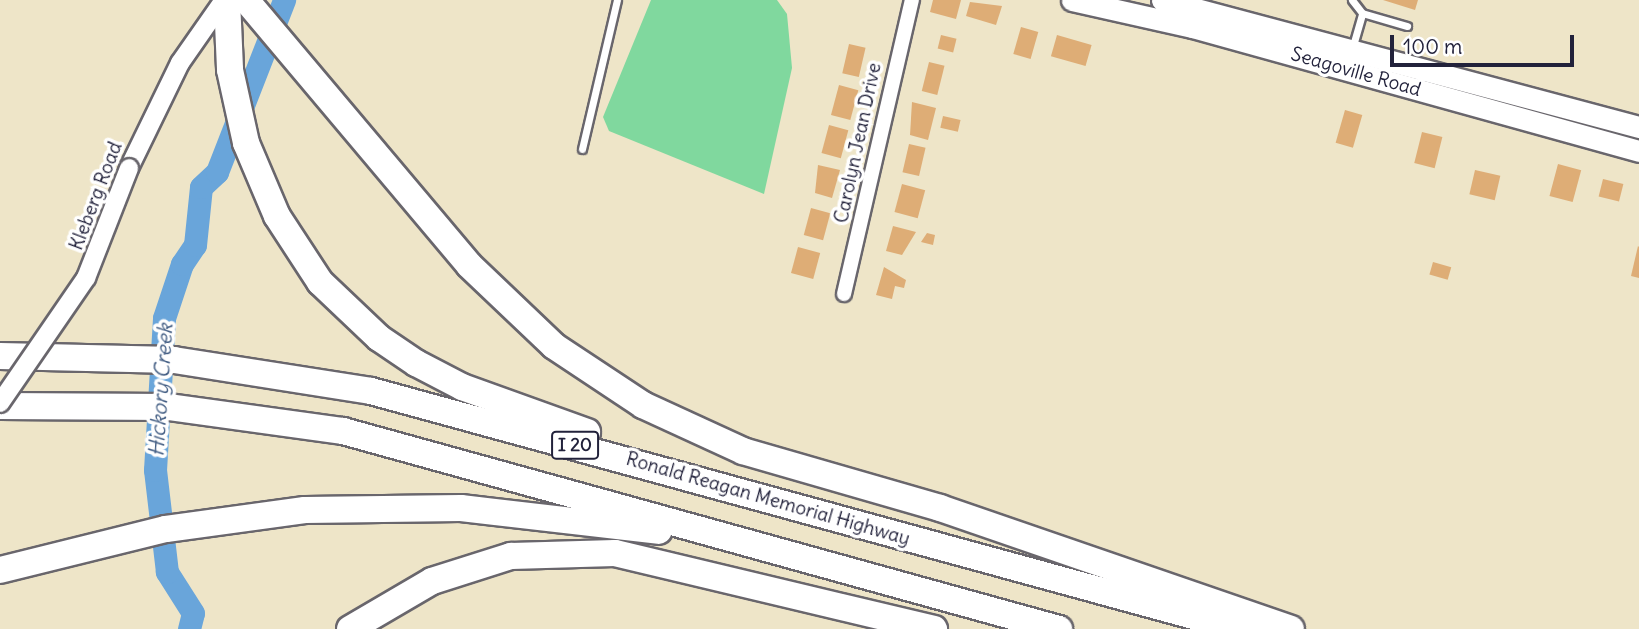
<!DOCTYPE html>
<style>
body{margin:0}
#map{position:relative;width:1639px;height:629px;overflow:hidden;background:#eee5c8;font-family:Delius,sans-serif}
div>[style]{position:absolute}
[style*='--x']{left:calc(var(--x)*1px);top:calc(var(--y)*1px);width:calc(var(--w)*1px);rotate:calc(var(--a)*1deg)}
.green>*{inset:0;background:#80d89e}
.river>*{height:23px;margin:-11.5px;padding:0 11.5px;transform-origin:11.5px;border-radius:11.5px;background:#69a5da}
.building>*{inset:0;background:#dead76;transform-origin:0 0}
.roads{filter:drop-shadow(2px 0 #69666c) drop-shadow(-2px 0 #69666c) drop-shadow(0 2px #69666c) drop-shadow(0 -2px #69666c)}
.service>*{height:7px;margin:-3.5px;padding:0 3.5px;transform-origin:3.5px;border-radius:3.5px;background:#fff}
.minor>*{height:14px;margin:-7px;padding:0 7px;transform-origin:7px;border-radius:7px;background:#fff}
.tertiary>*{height:18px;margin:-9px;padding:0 9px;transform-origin:9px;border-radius:9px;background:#fff}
.secondary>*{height:21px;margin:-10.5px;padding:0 10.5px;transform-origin:10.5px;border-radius:10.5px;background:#fff}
.motorway>*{height:26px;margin:-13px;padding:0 13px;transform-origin:13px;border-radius:13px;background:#fff}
.bridges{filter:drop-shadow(2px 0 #69666c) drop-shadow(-2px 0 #69666c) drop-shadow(0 2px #69666c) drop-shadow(0 -2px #69666c)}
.tertiary-bridge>*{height:18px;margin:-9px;padding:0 9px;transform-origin:9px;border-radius:9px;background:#fff}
span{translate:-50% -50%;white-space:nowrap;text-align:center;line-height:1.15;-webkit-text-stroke:7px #fff;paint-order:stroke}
.shield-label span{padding:2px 5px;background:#fff;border:2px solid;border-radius:5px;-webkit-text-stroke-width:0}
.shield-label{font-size:18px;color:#22223b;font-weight:700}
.street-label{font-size:19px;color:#22223b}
.water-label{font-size:21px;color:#425d83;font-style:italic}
.scale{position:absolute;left:1390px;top:35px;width:184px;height:32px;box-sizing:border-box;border:4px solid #22223b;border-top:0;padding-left:9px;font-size:21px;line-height:24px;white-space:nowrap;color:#22223b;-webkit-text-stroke:5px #fff;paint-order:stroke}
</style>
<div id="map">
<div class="green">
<div style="clip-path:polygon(651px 0,777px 0,787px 14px,792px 68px,764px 194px,609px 131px,603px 117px)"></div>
</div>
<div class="river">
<div style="--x:189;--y:629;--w:16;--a:-76"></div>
<div style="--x:193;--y:613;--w:49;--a:-122.4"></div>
<div style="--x:167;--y:572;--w:103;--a:-96.7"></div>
<div style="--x:155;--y:470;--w:152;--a:-86.6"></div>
<div style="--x:164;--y:318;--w:57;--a:-71.6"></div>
<div style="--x:182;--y:264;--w:23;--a:-56"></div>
<div style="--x:195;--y:245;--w:58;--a:-84.1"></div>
<div style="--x:201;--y:187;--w:22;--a:-43"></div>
<div style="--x:217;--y:172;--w:185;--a:-68.7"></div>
</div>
<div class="building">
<div style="clip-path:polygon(933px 0,961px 0,956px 19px,930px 12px)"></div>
<div style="clip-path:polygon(1383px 0,1418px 0,1415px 10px)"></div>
<div style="clip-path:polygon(970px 2px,1002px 6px,996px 25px,966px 16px)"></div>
<div style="left:1021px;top:27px;width:18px;height:28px;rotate:16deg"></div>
<div style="left:941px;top:35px;width:16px;height:14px;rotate:14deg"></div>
<div style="left:1057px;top:35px;width:36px;height:22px;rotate:16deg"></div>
<div style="left:849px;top:44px;width:17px;height:30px;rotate:13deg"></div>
<div style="left:929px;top:62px;width:16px;height:30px;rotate:14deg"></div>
<div style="left:839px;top:85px;width:20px;height:31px;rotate:15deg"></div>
<div style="clip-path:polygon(912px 102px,936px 108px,928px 140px,910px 135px)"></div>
<div style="left:1345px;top:110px;width:18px;height:34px;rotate:16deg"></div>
<div style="left:943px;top:116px;width:18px;height:12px;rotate:13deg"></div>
<div style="left:829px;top:125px;width:20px;height:29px;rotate:15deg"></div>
<div style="left:1422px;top:132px;width:21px;height:32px;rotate:14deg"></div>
<div style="left:909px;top:144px;width:17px;height:29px;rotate:13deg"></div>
<div style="left:1558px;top:164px;width:24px;height:33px;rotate:15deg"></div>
<div style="clip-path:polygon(818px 165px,840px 170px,832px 198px,815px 193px)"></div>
<div style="left:1475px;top:170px;width:26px;height:25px;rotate:13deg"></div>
<div style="left:1603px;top:179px;width:21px;height:18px;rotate:14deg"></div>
<div style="left:902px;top:184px;width:24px;height:29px;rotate:15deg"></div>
<div style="left:811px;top:208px;width:20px;height:28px;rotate:15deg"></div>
<div style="clip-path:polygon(893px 226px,916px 232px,902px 255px,886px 251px)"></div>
<div style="clip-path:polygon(927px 233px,935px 235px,933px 245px,921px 242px)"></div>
<div style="clip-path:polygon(1638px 246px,1639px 247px,1639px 278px,1631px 276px)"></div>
<div style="left:798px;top:247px;width:23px;height:27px;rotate:15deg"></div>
<div style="left:1433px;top:262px;width:19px;height:13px;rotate:16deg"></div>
<div style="clip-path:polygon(884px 267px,906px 280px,904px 288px,895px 286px,892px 299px,876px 295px)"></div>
</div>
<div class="roads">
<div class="service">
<div style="--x:1352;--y:0;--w:16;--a:52"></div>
<div style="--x:1352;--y:49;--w:37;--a:-74"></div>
<div style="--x:1362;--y:13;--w:47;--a:16.1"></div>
<div style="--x:582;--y:149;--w:153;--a:-76.8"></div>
</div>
<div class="minor">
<div style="--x:844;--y:294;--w:302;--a:-77"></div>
</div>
<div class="tertiary">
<div style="--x:129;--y:168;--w:117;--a:-64.1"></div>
<div style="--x:180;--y:63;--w:77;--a:-55.1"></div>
</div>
<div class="secondary">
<div style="--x:1072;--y:0;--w:123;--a:12.7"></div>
<div style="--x:1192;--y:27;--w:464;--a:15.5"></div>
<div style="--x:1162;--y:0;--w:494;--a:14.9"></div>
</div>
<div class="motorway">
<div style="--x:227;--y:0;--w:70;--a:87.5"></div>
<div style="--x:230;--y:70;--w:75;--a:77.6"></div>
<div style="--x:246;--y:143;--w:79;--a:67"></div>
<div style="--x:277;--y:216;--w:79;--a:56.9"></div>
<div style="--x:320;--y:282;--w:81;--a:43.5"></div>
<div style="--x:379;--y:338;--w:45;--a:34"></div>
<div style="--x:416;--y:363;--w:52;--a:27.6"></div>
<div style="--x:462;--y:387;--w:133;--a:19.8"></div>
<div style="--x:246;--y:0;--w:346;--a:49.9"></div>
<div style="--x:469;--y:265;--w:117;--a:43.6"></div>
<div style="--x:554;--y:346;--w:107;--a:33.5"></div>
<div style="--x:643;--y:405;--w:110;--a:24.7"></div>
<div style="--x:743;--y:451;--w:205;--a:16.1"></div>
<div style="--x:940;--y:508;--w:371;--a:19"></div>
<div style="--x:0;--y:356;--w:174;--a:1.3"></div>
<div style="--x:174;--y:360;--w:199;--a:8.9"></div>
<div style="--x:371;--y:391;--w:902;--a:15.3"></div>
<div style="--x:0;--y:406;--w:168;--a:0.3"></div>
<div style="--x:168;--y:407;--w:177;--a:7.8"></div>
<div style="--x:343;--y:431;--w:743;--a:15.46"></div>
<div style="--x:0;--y:570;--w:171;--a:-13.9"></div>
<div style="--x:166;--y:529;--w:140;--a:-7.8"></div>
<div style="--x:305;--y:510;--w:156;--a:-0.7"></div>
<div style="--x:461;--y:508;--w:199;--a:6.6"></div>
<div style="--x:350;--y:629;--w:95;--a:-30.3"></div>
<div style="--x:432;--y:581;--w:83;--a:-17.6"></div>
<div style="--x:511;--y:556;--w:104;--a:-1.7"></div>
<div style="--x:615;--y:553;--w:328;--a:13.4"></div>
</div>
</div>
<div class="bridges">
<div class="tertiary-bridge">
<div style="--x:0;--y:403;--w:152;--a:-55.5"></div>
<div style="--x:86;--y:278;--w:118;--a:-68.6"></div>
</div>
</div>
<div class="shield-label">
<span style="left:575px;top:445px">I 20</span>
</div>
<div class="street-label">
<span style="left:1356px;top:72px;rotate:16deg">Seagoville Road</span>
<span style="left:858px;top:143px;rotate:-78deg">Carolyn Jean Drive</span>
<span style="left:96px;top:196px;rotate:-69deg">Kleberg Road</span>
<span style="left:768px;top:499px;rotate:16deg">Ronald Reagan Memorial Highway</span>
</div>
<div class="water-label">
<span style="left:161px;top:390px;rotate:-86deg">Hickory Creek</span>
</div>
<div class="scale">100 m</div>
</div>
